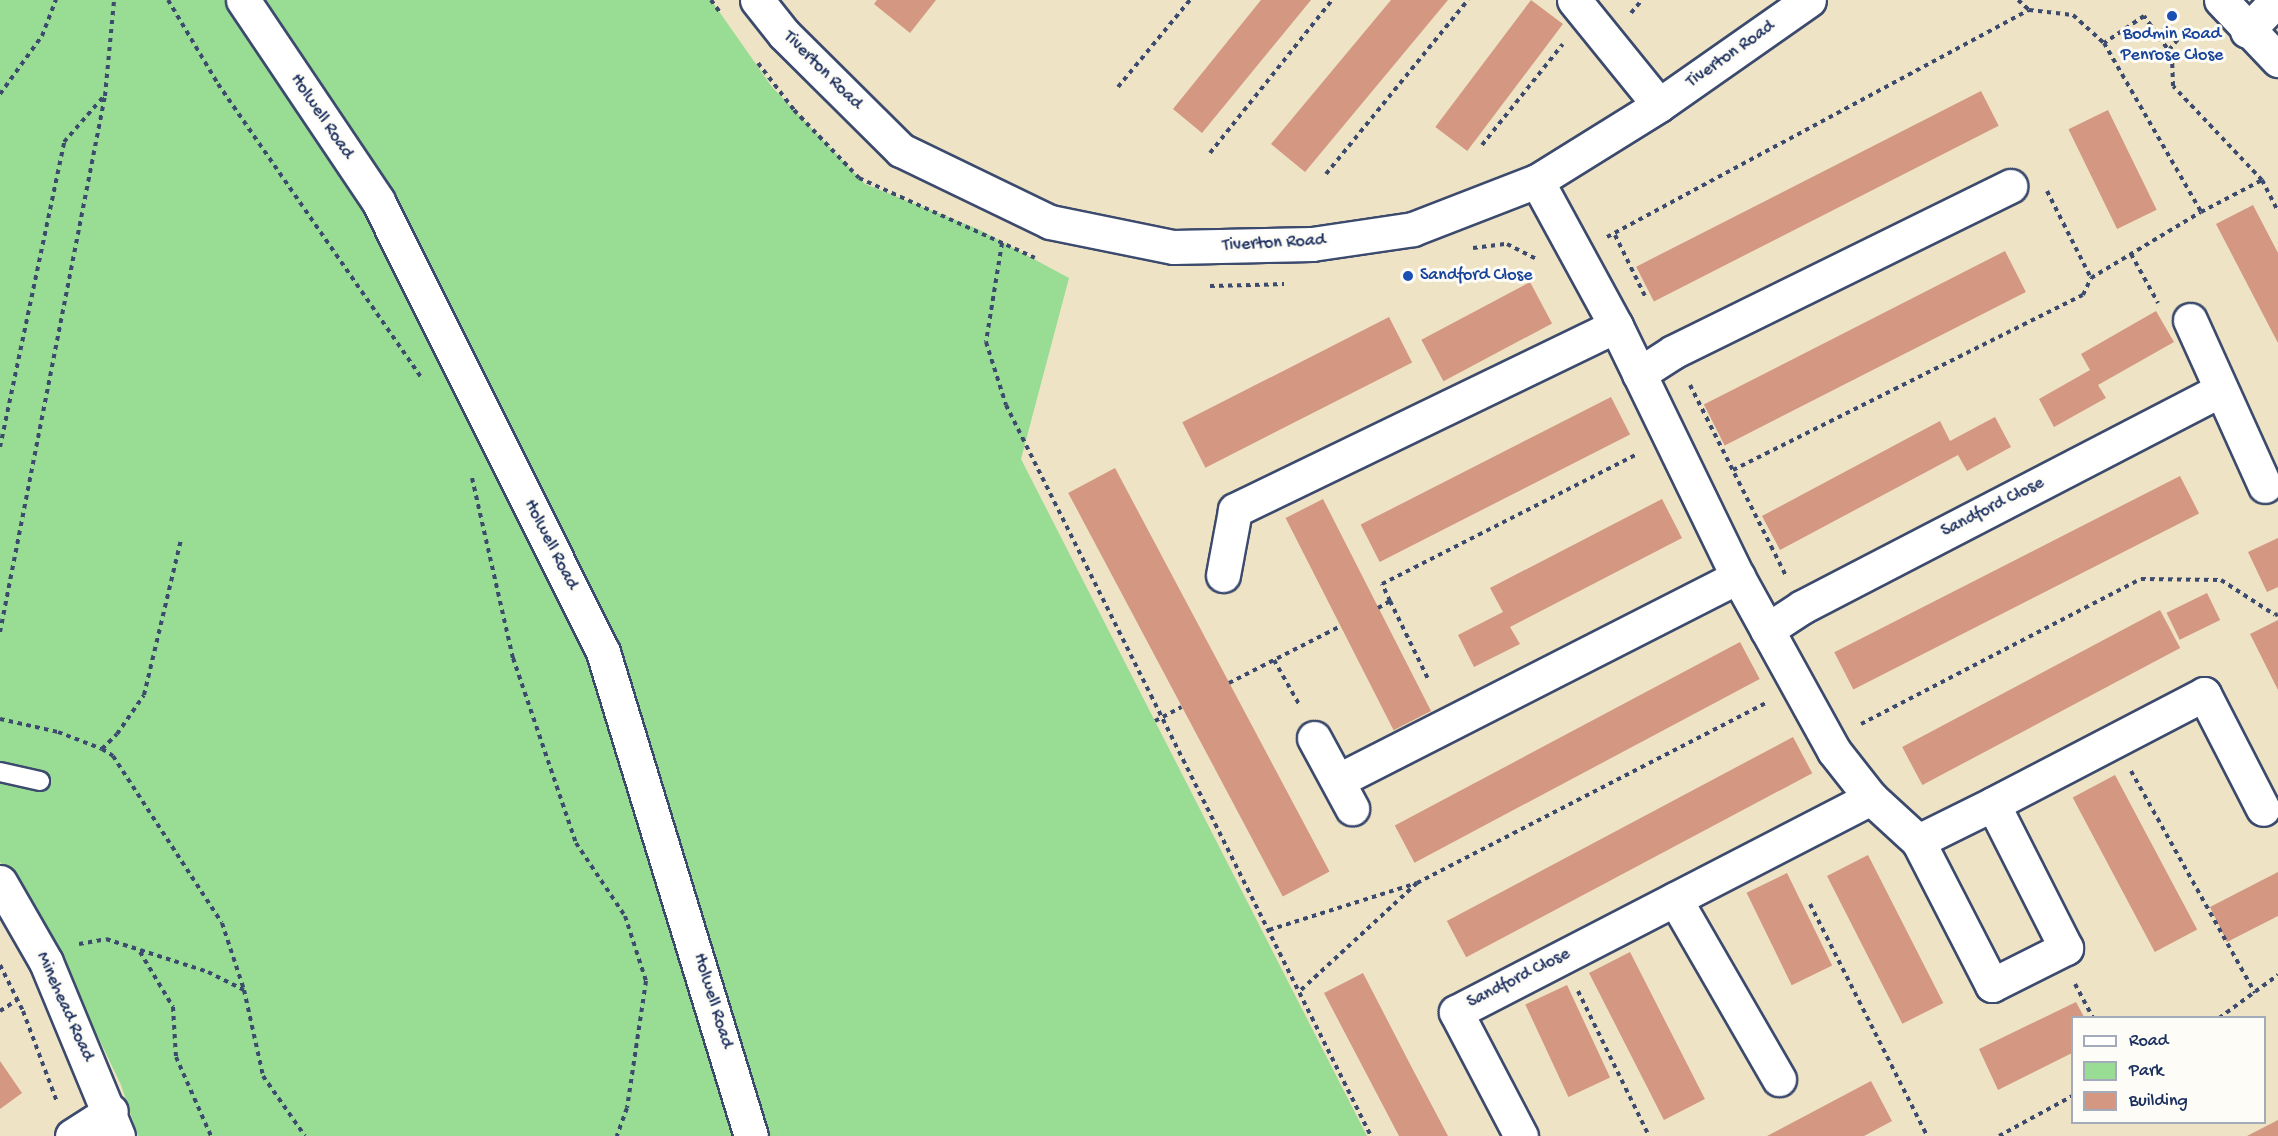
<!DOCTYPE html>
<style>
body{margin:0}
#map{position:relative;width:2278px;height:1136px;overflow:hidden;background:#efe3c5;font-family:"Gochi Hand",sans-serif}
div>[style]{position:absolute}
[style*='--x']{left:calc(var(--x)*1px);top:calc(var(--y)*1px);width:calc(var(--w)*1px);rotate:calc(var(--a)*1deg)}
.green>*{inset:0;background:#99dc94}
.building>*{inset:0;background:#d39782;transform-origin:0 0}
.path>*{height:4px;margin-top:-2px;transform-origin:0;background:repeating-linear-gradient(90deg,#3b4a6d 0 4.5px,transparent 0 9px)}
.roads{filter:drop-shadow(2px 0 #3b4a6d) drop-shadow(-2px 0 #3b4a6d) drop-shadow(0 2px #3b4a6d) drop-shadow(0 -2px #3b4a6d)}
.lane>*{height:18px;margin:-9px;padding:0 9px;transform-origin:9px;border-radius:9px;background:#fff}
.street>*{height:33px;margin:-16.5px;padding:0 16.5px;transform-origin:16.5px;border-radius:16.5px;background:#fff}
.secondary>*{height:33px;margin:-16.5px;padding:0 16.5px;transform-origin:16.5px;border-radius:16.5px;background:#fff}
.dots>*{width:16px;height:16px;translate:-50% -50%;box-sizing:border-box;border:3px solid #fdfcf7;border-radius:50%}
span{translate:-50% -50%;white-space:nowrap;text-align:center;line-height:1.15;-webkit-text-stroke:6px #fdfcf7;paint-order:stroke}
.transit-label{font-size:18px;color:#164399}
.left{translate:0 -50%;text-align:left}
.street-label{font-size:18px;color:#1b2f5e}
.legend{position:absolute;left:2071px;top:1016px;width:195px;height:108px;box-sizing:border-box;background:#fdfcf7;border:2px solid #a3aaba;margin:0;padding:8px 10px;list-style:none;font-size:18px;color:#1b2f5e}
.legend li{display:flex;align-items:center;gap:12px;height:30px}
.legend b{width:30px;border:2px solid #a3aaba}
</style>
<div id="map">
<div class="green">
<div style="clip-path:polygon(0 0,711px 0,772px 87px,865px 184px,978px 229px,1069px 278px,1021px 459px,1367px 1136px,138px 1136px,121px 1085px,50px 936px,0 862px)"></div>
</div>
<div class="building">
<div style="clip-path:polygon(877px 0,936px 0,910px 33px,874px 4px)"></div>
<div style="clip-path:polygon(1261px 0,1311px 0,1202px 133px,1173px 109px)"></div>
<div style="clip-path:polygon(1391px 0,1448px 0,1305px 172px,1271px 144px)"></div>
<div style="left:1531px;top:0;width:40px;height:159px;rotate:37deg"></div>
<div style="left:1981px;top:91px;width:39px;height:387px;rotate:63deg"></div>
<div style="left:2108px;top:110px;width:111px;height:44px;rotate:64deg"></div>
<div style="clip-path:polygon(2253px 205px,2278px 253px,2278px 343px,2216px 224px)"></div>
<div style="left:2005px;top:251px;width:46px;height:338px;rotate:63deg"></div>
<div style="left:1530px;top:282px;width:47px;height:123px;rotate:62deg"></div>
<div style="clip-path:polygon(2156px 311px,2174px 342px,2098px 385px,2106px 398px,2054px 427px,2039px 399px,2090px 370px,2081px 354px)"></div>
<div style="left:1389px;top:317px;width:51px;height:232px;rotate:63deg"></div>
<div style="left:1611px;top:397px;width:42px;height:281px;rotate:63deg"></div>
<div style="clip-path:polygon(1995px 417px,2011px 447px,1967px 471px,1958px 455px,1780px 550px,1762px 516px,1940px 421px,1950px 441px)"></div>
<div style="left:1115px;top:468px;width:457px;height:53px;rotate:62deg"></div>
<div style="left:2180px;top:476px;width:42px;height:388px;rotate:63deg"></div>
<div style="left:1323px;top:499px;width:238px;height:42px;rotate:63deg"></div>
<div style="clip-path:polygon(1662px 499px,1682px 538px,1510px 627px,1520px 644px,1474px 667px,1458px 635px,1503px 612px,1490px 588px)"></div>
<div style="clip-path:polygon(2278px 538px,2278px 587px,2267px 592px,2248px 552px)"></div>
<div style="left:2207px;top:593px;width:30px;height:45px;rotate:64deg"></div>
<div style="left:2160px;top:610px;width:43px;height:292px;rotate:62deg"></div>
<div style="clip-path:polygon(2278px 620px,2278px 690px,2250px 634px)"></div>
<div style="left:1740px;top:642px;width:42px;height:391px;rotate:62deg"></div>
<div style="left:1793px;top:737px;width:41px;height:392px;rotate:62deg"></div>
<div style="left:2115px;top:775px;width:175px;height:48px;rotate:62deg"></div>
<div style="left:1868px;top:855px;width:166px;height:46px;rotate:63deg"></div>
<div style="clip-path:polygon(2278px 872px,2278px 916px,2227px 942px,2210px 907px)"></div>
<div style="left:1787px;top:873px;width:103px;height:45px;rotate:64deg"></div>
<div style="left:1630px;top:952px;width:165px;height:46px;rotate:63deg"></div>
<div style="clip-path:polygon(1363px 973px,1411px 1066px,1448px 1136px,1399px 1136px,1324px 993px)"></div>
<div style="left:1567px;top:985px;width:102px;height:46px;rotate:65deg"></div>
<div style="clip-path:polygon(2076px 1002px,2084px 1017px,2072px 1018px,2072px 1053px,1998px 1090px,1979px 1049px)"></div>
<div style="clip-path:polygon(0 1061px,22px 1093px,0 1109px)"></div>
<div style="clip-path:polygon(1871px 1081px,1892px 1121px,1864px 1136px,1767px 1136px)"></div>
<div style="clip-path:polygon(2278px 1120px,2278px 1136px,2247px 1136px)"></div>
</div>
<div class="path">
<div style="--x:168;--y:0;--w:98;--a:59.2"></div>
<div style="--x:218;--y:84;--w:360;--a:55.3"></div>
<div style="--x:711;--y:0;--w:17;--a:54"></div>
<div style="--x:2018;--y:0;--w:15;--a:42"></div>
<div style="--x:1631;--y:13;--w:17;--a:-50"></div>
<div style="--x:2169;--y:50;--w:35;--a:-50"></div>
<div style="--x:758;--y:63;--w:59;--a:52.5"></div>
<div style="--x:794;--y:110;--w:94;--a:46.3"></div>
<div style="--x:859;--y:178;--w:193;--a:24.4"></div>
<div style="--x:1118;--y:87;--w:113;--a:-50.4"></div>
<div style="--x:0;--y:94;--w:72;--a:-54.1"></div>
<div style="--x:42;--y:36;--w:39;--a:-69"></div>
<div style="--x:1482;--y:145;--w:129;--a:-51.3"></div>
<div style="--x:1210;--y:153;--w:196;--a:-51.4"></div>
<div style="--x:1326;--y:174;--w:225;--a:-50.8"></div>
<div style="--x:2262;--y:180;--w:35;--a:63"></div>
<div style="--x:2047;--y:191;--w:97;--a:63.2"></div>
<div style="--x:1615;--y:235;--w:70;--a:63.8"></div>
<div style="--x:1607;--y:237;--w:479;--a:-28.3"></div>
<div style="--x:2029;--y:10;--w:44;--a:6.5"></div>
<div style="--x:2073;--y:15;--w:42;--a:42.1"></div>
<div style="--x:2104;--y:43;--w:195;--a:60.1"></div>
<div style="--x:2201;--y:212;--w:69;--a:-27.7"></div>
<div style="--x:2262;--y:180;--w:129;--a:-133.4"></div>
<div style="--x:2173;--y:86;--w:31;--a:-92"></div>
<div style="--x:2172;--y:55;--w:48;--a:-125.7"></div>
<div style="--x:2144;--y:16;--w:48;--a:146"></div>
<div style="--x:1002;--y:243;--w:100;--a:99.2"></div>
<div style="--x:986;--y:342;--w:66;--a:72.4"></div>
<div style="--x:1006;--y:405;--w:817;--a:63.47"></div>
<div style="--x:1473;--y:248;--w:34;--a:-7"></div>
<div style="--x:1507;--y:244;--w:33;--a:27"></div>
<div style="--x:2131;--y:254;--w:56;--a:61.1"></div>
<div style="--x:1210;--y:286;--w:74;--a:-1.5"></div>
<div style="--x:1690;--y:385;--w:212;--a:63.3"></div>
<div style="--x:0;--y:447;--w:312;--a:-78.1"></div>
<div style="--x:64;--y:142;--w:61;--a:-49"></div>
<div style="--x:1733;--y:470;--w:391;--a:-26.6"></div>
<div style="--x:2083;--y:295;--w:19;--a:-65"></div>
<div style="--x:2091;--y:278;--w:128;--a:-31"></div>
<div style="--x:472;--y:478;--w:185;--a:77.2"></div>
<div style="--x:513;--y:658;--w:195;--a:71.2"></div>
<div style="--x:576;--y:843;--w:88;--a:56.1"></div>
<div style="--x:625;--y:916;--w:68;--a:72.1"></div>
<div style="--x:646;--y:981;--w:128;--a:98.5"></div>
<div style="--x:627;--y:1108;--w:30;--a:110"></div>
<div style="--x:1390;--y:601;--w:89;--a:64"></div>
<div style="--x:1378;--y:608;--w:14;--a:-30"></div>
<div style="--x:1390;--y:601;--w:19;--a:-115"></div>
<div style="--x:1382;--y:584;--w:286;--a:-27"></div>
<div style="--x:0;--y:632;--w:546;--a:-78.92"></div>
<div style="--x:105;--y:96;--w:96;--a:-84.6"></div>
<div style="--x:1274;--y:660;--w:53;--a:60.5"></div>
<div style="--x:1229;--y:683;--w:126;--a:-27"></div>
<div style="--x:0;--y:719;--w:59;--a:12.6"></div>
<div style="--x:58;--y:732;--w:47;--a:21.1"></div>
<div style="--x:102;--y:749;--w:21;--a:-45"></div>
<div style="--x:117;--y:734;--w:47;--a:-55.3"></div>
<div style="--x:144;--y:695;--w:159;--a:-76.6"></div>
<div style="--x:1155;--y:721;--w:30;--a:-28"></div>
<div style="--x:1861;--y:724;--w:315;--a:-27.4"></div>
<div style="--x:2141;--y:579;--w:80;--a:0.7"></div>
<div style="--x:2221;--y:580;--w:64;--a:32.9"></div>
<div style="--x:2275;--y:615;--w:3;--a:-18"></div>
<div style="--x:102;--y:749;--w:13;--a:32"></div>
<div style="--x:113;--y:756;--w:199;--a:56.9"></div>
<div style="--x:222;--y:923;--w:71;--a:71.8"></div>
<div style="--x:244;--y:990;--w:88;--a:77.5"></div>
<div style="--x:263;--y:1076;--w:73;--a:55"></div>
<div style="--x:2131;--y:771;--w:254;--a:60.8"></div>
<div style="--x:1417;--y:883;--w:392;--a:-27.3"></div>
<div style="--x:1810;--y:904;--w:260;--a:63.2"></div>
<div style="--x:1269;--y:930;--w:155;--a:-17.6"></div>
<div style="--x:1417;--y:883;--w:159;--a:137.3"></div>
<div style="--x:79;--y:944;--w:27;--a:-10"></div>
<div style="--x:106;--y:939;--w:107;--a:17.9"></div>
<div style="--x:208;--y:972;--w:40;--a:26.6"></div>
<div style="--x:140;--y:952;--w:64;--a:59"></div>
<div style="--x:173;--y:1007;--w:50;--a:86.6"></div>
<div style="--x:176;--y:1057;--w:86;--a:66.1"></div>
<div style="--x:0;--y:965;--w:51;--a:63.4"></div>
<div style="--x:23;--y:1011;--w:97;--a:69.5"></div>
<div style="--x:2075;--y:984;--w:38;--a:62"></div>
<div style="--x:1578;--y:991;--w:161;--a:63.9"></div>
<div style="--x:0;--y:1011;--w:20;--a:-33"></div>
<div style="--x:2219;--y:1018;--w:73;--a:-36.1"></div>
<div style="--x:1999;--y:1136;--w:83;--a:-28.7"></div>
</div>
<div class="roads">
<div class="lane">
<div style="--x:0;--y:772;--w:41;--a:12.7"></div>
</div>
<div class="street">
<div style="--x:757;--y:0;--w:43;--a:51.5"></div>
<div style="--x:784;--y:34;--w:165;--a:44.8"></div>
<div style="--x:901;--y:150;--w:165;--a:25.8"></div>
<div style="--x:1050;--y:222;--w:126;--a:11.5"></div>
<div style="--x:1173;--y:247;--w:139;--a:-1.2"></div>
<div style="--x:1312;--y:244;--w:102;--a:-8.4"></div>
<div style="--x:1413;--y:229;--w:133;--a:-21.2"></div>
<div style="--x:1537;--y:181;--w:144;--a:-31.9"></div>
<div style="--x:1659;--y:105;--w:183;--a:-35"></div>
<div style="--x:1574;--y:0;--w:135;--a:51"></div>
<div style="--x:2221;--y:0;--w:83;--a:46.5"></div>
<div style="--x:2247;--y:31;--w:43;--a:-45.9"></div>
<div style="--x:1537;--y:181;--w:165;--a:61.4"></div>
<div style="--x:1616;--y:326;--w:279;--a:64.1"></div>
<div style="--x:1738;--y:577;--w:199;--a:61.1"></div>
<div style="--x:1834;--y:751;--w:60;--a:51.8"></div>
<div style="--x:1871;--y:798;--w:64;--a:42.5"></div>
<div style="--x:1918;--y:841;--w:162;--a:62.8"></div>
<div style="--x:1992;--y:985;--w:83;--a:-26.6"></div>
<div style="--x:2066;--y:948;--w:161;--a:-116.9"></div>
<div style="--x:1993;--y:804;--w:84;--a:153.7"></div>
<div style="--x:2190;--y:320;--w:182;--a:65.7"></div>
<div style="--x:1639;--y:374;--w:40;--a:-32.9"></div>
<div style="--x:1673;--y:352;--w:376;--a:-26.2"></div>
<div style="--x:1223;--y:575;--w:66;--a:-79.5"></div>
<div style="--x:1235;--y:510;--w:423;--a:-25.8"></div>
<div style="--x:1767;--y:630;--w:42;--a:-33.3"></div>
<div style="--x:1802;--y:607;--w:471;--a:-27.4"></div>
<div style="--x:1314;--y:738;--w:80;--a:61.5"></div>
<div style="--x:1339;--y:780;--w:448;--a:-27"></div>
<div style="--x:1993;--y:804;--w:238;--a:-27.5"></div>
<div style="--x:2204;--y:694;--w:129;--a:62.8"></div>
<div style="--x:0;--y:882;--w:92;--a:60.1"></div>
<div style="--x:46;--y:962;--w:188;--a:67.5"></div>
<div style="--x:1675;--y:899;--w:208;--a:60"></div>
<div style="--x:72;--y:1136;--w:46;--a:-32.7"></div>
<div style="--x:1521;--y:1136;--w:140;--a:-117.7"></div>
<div style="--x:1456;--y:1012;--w:467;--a:-27.3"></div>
</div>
<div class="secondary">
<div style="--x:243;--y:0;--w:242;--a:56.1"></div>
<div style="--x:378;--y:201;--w:504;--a:63.49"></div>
<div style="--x:603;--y:652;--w:506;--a:73"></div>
</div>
</div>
<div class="dots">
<div style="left:2172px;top:16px;background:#1a4fb4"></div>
<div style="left:1408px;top:276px;background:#1a4fb4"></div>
</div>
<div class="transit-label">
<span style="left:2172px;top:46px">Bodmin Road<br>Penrose Close</span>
<span class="left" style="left:1420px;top:276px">Sandford Close</span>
</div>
<div class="street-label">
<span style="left:1731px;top:55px;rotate:-35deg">Tiverton Road</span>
<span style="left:822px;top:71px;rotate:45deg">Tiverton Road</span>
<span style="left:321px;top:117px;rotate:56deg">Holwell Road</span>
<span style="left:1274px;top:244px;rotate:-3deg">Tiverton Road</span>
<span style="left:1993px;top:508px;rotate:-27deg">Sandford Close</span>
<span style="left:550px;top:545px;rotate:63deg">Holwell Road</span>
<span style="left:1519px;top:979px;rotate:-27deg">Sandford Close</span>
<span style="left:712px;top:1001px;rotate:73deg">Holwell Road</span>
<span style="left:64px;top:1007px;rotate:66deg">Minehead Road</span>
</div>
<ul class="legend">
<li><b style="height:8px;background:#fff"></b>Road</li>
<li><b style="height:16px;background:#99dc94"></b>Park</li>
<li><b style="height:16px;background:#d39782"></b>Building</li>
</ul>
</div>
